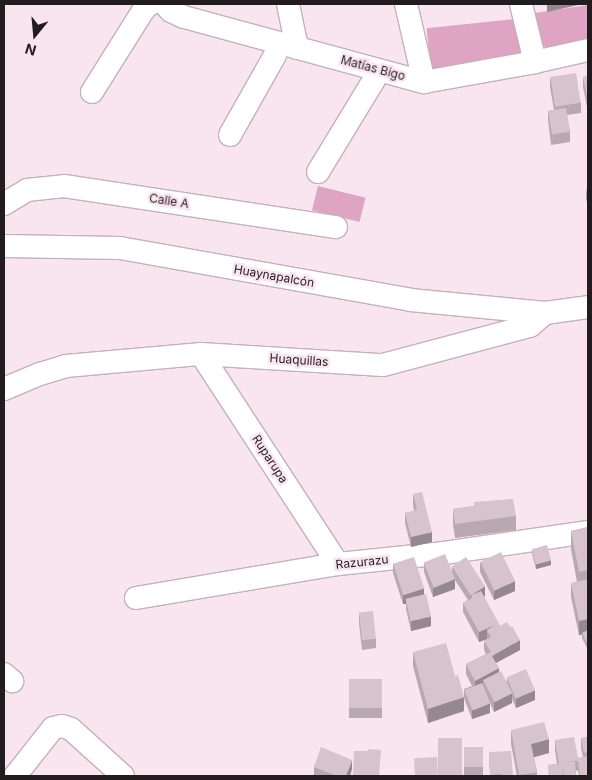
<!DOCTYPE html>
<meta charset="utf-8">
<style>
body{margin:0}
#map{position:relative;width:592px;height:780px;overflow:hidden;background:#f9e5ef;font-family:Inter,sans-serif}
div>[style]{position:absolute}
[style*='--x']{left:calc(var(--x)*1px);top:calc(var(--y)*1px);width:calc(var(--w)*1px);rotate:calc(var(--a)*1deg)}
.green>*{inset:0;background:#dfa4c3;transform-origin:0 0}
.roads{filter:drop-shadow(1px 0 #c4b1ba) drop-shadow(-1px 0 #c4b1ba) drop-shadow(0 1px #c4b1ba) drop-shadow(0 -1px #c4b1ba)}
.minor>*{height:22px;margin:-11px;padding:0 11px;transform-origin:11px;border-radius:11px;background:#fff}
.wall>*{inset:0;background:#b8a8af;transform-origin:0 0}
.shaded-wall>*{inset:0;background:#96888f}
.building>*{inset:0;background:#d6c3cc;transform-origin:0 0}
span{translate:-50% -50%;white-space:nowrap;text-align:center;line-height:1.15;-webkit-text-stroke:5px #f9e5ef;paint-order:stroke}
.street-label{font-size:12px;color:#231c1f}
.frame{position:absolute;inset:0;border:5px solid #231c1f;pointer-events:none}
.north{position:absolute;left:10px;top:10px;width:50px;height:50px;-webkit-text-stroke:4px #f9e5ef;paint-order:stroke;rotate:197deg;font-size:14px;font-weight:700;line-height:20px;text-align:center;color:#231c1f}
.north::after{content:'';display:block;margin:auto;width:18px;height:22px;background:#231c1f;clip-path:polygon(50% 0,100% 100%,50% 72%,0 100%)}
</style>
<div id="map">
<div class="green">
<div style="clip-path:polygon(588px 5px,588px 42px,551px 51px,541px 44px,535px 13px)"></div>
<div style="left:525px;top:18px;width:45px;height:99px;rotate:84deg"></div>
<div style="left:318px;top:186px;width:49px;height:25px;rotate:14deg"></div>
</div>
<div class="roads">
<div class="minor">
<div style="--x:164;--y:4;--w:10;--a:45"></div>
<div style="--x:171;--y:11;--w:14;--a:25"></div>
<div style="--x:184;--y:17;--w:249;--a:15.2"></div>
<div style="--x:424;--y:82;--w:108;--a:-10.2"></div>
<div style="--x:530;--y:63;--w:59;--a:-12.6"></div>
<div style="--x:288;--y:4;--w:45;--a:78.4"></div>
<div style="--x:406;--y:4;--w:80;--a:77"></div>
<div style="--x:521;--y:4;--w:60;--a:76.4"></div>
<div style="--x:92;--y:92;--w:98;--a:-57.9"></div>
<div style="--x:144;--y:9;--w:8;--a:-40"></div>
<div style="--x:230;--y:135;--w:92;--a:-60.6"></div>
<div style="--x:275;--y:55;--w:11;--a:-75"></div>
<div style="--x:318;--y:172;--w:119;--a:-58.7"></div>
<div style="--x:4;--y:204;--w:27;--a:-31"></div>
<div style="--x:27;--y:190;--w:37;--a:-6"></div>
<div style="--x:64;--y:186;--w:275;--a:8.6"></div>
<div style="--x:4;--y:246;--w:116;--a:1"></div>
<div style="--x:120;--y:248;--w:296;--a:10.1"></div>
<div style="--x:411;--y:300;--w:135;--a:5.5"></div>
<div style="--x:201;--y:354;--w:251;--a:56.9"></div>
<div style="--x:4;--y:389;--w:39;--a:-23"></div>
<div style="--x:40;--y:374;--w:27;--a:-17"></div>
<div style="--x:66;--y:366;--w:136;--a:-5.1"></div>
<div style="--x:201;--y:354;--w:182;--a:3.5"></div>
<div style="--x:383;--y:365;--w:152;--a:-14.9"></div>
<div style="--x:530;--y:326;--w:20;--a:-41"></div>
<div style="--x:545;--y:313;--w:43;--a:-7.9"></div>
<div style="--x:136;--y:598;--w:205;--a:-9.6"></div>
<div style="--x:338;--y:564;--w:107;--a:-5.9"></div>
<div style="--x:444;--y:553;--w:146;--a:-8.3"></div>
<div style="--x:4;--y:674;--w:11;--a:41"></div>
<div style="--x:15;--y:776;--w:61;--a:-51.6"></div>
<div style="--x:53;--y:728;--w:9;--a:-13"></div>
<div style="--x:62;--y:726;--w:9;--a:18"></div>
<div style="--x:71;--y:729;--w:70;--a:42.1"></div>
</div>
</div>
<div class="wall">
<div style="clip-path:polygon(588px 76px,588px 112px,583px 87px,583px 77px)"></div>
<div style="clip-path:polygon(550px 78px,581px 103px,581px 113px,567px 115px,570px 132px,570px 142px,551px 145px,548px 120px,548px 111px,554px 110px,550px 87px)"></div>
<div style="clip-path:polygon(588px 189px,588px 207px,586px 199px,586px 190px)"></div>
<div style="clip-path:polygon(413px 494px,432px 542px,411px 547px,405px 523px,405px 513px,414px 511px,413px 504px)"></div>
<div style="clip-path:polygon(474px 502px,516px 516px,516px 530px,455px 538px,453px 524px,453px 509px,474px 506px)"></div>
<div style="clip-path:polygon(588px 527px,588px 650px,582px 638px,582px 635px,579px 635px,571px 597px,571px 583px,577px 582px,571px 549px,571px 531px)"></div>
<div style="clip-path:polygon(532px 549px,551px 565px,536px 569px,532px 554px)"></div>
<div style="clip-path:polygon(480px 562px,515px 591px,494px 600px,480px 572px)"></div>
<div style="clip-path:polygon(393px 563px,424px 595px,431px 626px,411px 631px,406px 609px,406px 604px,403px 604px,393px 573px)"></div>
<div style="clip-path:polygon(424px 563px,452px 572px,452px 566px,485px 596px,484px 597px,500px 626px,520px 650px,496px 663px,499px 672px,507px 682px,507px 677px,535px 700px,516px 708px,512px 699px,512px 703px,494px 712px,489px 701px,490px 713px,472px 719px,464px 698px,464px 689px,472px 686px,466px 674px,466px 664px,486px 654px,484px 650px,484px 641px,487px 639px,479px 642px,463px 612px,463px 603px,468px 600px,455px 580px,455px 589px,433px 597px,424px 572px)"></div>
<div style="clip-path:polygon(359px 613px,376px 639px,376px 648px,362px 650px,359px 623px)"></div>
<div style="clip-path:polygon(413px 652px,464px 711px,428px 723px,413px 666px)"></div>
<div style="left:349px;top:679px;width:33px;height:39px"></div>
<div style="clip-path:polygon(511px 730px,549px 753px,534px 757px,537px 772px,537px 776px,517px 776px,511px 744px)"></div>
<div style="clip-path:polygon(588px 737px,588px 776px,579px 776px,578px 770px,576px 771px,576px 776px,549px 776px,548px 765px,557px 764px,555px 750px,555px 740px,578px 758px,583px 757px,581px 748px,581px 738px)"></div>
<div style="left:438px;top:738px;width:24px;height:38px"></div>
<div style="left:464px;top:747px;width:19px;height:29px"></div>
<div style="clip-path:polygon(489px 752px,513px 776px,490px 776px)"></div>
<div style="clip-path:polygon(314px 767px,352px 769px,350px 776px,314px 776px)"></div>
</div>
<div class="shaded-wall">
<div style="clip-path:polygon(547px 4px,583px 4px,547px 12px)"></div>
<div style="clip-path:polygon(432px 532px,432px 542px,411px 547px,411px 537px)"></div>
<div style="clip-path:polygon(551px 560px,551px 565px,536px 569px,536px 564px)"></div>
<div style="clip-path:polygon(455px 579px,455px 589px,433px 597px,433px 588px)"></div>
<div style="clip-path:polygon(515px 581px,515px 591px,494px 600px,494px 591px)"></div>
<div style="clip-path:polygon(485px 586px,485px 596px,471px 605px,471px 596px)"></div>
<div style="clip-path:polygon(424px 588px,424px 598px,406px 599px,406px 604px,403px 604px,403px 595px)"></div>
<div style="clip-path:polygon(431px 616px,431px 626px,411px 631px,411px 621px)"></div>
<div style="clip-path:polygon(588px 619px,588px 633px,579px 635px,579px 621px)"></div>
<div style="clip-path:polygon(495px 625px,487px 630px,487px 639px,479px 642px,479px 632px)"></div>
<div style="clip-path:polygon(520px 640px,520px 650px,492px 665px,492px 656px)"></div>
<div style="clip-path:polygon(499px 668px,499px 678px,483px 680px,483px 686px,475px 690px,475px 681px)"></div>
<div style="clip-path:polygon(535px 690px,535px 700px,516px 708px,516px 699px)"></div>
<div style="clip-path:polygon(512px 693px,512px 703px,494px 712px,494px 702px)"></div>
<div style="clip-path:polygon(464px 697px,464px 711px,428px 723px,428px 709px)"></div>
<div style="clip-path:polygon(490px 703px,490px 713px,472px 719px,472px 709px)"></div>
<div style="clip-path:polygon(549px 739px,549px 753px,531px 758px,531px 744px)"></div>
<div style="clip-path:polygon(352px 760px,352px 769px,350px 776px,346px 776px)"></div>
</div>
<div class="building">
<div style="left:576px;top:73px;width:30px;height:26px;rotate:81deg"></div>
<div style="clip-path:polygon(588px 76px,588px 102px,583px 77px)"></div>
<div style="left:566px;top:108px;width:24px;height:18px;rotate:81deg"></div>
<div style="clip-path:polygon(588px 189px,588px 197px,586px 190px)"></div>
<div style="clip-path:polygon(422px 492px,432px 532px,411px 537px,405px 513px,417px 510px,413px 494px)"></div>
<div style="clip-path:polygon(513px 499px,516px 516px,455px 524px,453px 509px,474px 506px,474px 502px)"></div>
<div style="clip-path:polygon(588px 527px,588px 570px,579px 572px,571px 531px)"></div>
<div style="left:547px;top:545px;width:16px;height:16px;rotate:75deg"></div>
<div style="left:501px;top:552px;width:32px;height:23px;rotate:64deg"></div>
<div style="left:445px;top:554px;width:27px;height:23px;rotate:68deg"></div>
<div style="left:414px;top:557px;width:33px;height:22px;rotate:72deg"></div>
<div style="left:466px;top:557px;width:35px;height:17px;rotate:57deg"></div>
<div style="clip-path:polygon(588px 579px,588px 619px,579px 621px,571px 583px)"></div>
<div style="clip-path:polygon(481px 591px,500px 626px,507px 622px,510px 627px,512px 626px,520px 640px,492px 656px,499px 668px,475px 681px,466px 664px,491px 652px,484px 641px,491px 637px,487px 630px,495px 625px,479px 632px,463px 603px,471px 599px,472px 595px)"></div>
<div style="left:426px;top:594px;width:23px;height:21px;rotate:77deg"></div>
<div style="left:373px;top:611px;width:28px;height:14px;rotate:84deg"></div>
<div style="clip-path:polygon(588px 630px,588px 645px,582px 633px)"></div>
<div style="clip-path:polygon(446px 643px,455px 676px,458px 675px,464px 697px,428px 709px,413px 652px)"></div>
<div style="left:526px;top:669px;width:23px;height:21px;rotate:67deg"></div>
<div style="left:501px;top:671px;width:25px;height:20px;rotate:63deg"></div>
<div style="left:349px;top:679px;width:33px;height:29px"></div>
<div style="left:482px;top:683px;width:22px;height:19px;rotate:68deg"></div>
<div style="clip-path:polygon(544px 722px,549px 739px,531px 744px,537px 772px,519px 775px,511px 730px)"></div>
<div style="clip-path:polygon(574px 737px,578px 758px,588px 756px,588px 776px,580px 776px,578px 761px,567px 762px,575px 762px,576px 776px,564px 776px,562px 765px,563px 776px,550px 776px,548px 765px,559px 764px,555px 740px)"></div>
<div style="clip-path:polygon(588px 737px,588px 752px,584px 753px,581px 738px)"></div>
<div style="left:438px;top:738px;width:24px;height:38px"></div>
<div style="clip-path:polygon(321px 747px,352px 760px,346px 776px,337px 776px,314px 767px)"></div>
<div style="left:464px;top:747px;width:19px;height:20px"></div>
<div style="clip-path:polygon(368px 749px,381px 750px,379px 776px,353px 776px,354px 751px,368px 751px)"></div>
<div style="clip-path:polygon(511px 751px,513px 776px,501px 776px,501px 774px,490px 775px,489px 752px)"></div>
<div style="left:437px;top:757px;width:19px;height:23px;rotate:87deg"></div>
</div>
<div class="street-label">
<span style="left:373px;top:68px;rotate:15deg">Matías Bigo</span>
<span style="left:169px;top:201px;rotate:9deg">Calle A</span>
<span style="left:274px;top:276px;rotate:10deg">Huaynapalcón</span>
<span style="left:299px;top:360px;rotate:4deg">Huaquillas</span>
<span style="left:270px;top:459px;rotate:57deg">Ruparupa</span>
<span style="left:362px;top:562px;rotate:-6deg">Razurazu</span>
</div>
<div class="frame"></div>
<div class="north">N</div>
</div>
